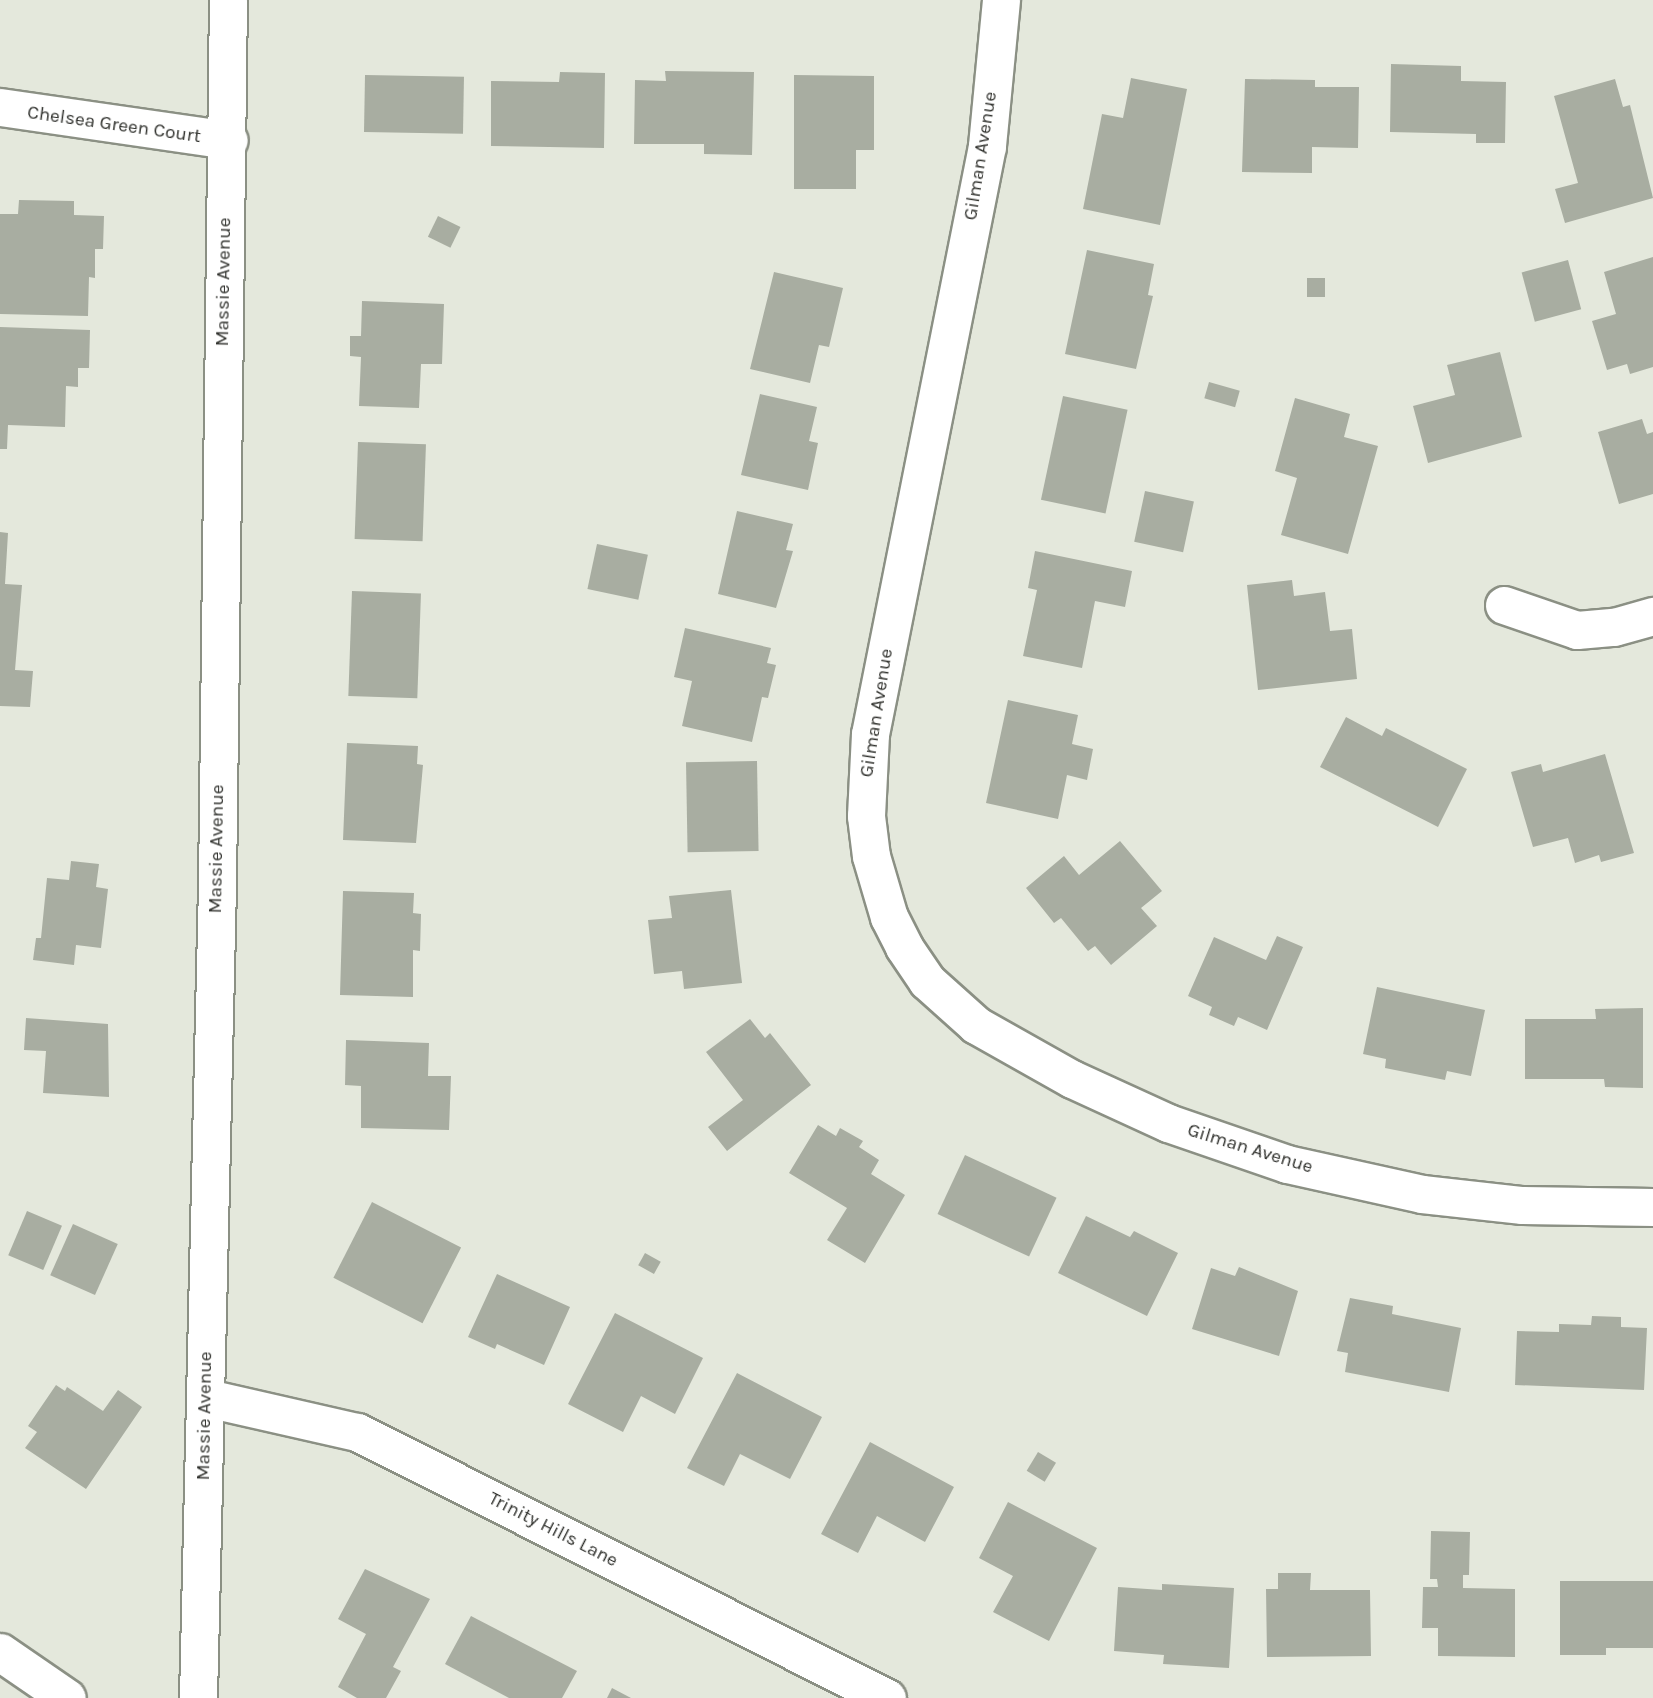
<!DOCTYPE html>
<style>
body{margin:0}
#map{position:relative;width:1653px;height:1698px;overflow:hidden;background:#e4e8dc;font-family:Karla,sans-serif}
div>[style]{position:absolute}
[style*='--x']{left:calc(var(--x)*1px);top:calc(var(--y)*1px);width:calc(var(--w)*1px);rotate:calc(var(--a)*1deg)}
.building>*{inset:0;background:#a8ada1;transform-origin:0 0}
.roads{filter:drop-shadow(2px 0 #8b9084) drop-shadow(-2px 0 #8b9084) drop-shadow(0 2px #8b9084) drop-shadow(0 -2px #8b9084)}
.minor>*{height:37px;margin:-18.5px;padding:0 18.5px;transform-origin:18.5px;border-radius:18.5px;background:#fff}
span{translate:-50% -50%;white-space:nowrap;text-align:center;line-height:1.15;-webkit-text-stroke:6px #fff;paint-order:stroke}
.street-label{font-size:19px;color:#31322e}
</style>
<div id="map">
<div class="building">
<div style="clip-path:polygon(1391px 64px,1461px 66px,1461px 81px,1506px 82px,1505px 143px,1476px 143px,1476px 134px,1390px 132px)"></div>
<div style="clip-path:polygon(665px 71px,754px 72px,752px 155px,704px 154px,704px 144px,634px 144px,635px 80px,666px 81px)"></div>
<div style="clip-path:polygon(560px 72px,605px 73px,604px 148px,491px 146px,491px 81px,559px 82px)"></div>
<div style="left:365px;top:75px;width:99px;height:57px;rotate:1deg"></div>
<div style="clip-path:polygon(794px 75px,874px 76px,874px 150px,856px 150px,856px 189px,794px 189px)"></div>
<div style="clip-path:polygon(1131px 78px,1187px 89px,1160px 225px,1083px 209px,1102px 114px,1123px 118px)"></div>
<div style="clip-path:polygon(1245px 79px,1315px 80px,1315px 87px,1359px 87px,1358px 148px,1312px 147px,1312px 173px,1242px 172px)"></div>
<div style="clip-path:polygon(1615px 79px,1623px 107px,1630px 105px,1653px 198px,1565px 223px,1555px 189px,1578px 183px,1554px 96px)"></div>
<div style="clip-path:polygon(19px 200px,74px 201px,74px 215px,104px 216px,103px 249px,95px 249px,95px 278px,89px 277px,88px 316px,0 314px,0 214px,18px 214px)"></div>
<div style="left:438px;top:216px;width:25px;height:23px;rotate:26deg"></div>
<div style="clip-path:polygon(1087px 250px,1154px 264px,1148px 295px,1153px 296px,1136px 369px,1065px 354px)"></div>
<div style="clip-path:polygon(1653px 257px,1653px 367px,1630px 374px,1627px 364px,1607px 370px,1592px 321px,1616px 314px,1604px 272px)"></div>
<div style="left:1568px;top:260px;width:51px;height:48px;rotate:75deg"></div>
<div style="clip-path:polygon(774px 272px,843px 288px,829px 347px,819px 345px,810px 383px,750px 369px)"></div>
<div style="left:1307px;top:278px;width:18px;height:19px"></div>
<div style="clip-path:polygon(362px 301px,444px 304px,442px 364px,421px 364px,419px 408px,359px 406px,361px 357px,350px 356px,350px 336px,361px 336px)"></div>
<div style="clip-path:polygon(0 327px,90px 330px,89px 368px,78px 368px,78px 387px,66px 386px,65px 427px,8px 425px,7px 449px,0 449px)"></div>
<div style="clip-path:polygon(1500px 352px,1522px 437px,1428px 463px,1413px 406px,1455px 395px,1447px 365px)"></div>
<div style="left:1209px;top:382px;width:32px;height:17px;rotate:16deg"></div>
<div style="clip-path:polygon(760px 394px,817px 407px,809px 441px,818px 443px,808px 490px,741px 475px)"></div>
<div style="left:1063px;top:396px;width:66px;height:106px;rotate:12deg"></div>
<div style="clip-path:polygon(1295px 398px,1350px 414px,1344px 437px,1378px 446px,1348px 554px,1281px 535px,1297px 478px,1275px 471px)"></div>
<div style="clip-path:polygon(1642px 419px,1647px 434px,1653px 432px,1653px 494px,1619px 504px,1598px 432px)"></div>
<div style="left:358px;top:442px;width:68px;height:97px;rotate:2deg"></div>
<div style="left:1145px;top:491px;width:50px;height:52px;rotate:12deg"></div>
<div style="clip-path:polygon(737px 511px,793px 524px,786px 550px,793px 551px,776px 608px,718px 594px)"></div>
<div style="clip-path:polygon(0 532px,8px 533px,5px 584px,22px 585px,15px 670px,33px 671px,30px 707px,0 706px)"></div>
<div style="left:597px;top:544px;width:52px;height:46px;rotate:12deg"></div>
<div style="clip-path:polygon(1035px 551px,1132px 571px,1125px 607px,1095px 601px,1082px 668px,1023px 656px,1037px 590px,1028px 588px)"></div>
<div style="clip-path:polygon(1292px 580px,1294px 596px,1325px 592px,1330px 631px,1352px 629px,1357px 679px,1258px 690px,1247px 585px)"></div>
<div style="left:352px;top:591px;width:69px;height:105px;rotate:2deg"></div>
<div style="clip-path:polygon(685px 628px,771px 648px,767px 663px,776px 665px,768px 698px,762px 697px,752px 742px,682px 726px,692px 681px,674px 677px)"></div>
<div style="clip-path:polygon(1008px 700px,1078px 715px,1072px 744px,1093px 749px,1087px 780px,1067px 775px,1058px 819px,986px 803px)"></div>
<div style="clip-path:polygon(1346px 717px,1382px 736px,1386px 728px,1467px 769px,1438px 827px,1320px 767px)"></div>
<div style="clip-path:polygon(347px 743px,418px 746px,417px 764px,423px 765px,416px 843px,343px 840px)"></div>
<div style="clip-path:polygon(1605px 754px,1634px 853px,1601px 862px,1599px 855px,1575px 863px,1568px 838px,1533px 847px,1511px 772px,1541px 764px,1543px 772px)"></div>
<div style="left:757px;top:761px;width:90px;height:71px;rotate:89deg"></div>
<div style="clip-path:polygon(1120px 841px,1162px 891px,1141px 908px,1157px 926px,1111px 965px,1095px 946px,1088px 951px,1061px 918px,1054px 923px,1026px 888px,1064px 856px,1079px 875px)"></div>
<div style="clip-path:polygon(71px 861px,99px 864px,96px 887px,108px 889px,101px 948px,76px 945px,74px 965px,33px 960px,36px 938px,41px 938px,47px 878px,69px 880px)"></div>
<div style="clip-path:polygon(731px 890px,742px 983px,684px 989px,682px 971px,654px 974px,648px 920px,672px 918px,669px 896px)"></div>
<div style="clip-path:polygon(343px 891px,414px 893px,413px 913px,421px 914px,420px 951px,413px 950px,413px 997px,340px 995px)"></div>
<div style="clip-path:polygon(1277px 936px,1303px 947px,1267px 1030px,1238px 1017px,1234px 1026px,1209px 1015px,1212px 1007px,1188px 996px,1214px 937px,1266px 960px)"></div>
<div style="clip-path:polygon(1377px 987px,1485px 1010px,1471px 1076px,1447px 1071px,1445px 1080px,1385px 1068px,1386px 1059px,1363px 1054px)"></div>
<div style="clip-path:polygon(1643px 1008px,1643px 1088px,1605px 1087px,1604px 1079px,1525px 1079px,1525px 1019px,1596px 1019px,1595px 1009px)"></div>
<div style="clip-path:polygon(26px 1018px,108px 1024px,109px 1097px,43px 1093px,46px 1051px,24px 1050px)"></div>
<div style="clip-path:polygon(750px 1019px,765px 1038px,770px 1033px,811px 1085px,727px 1151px,708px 1127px,743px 1100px,706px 1052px)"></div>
<div style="clip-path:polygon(346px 1040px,429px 1043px,428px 1076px,451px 1076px,449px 1130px,361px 1128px,361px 1086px,345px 1085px)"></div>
<div style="clip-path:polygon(818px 1125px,836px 1136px,840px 1128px,863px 1141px,859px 1147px,879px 1160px,871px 1174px,905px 1195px,865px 1263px,827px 1240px,847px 1208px,789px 1173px)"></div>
<div style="left:965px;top:1155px;width:101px;height:65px;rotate:25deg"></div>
<div style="left:372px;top:1202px;width:100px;height:85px;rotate:27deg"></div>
<div style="left:27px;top:1211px;width:38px;height:48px;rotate:23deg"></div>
<div style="clip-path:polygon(1086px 1216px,1130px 1237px,1134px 1231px,1178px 1253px,1147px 1316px,1058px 1273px)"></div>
<div style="left:73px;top:1224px;width:49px;height:56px;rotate:24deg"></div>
<div style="left:645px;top:1253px;width:18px;height:14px;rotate:29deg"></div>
<div style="clip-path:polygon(1239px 1267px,1298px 1291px,1279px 1356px,1192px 1329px,1211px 1268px,1235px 1276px)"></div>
<div style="clip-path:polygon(497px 1274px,570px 1307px,544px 1365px,497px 1344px,495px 1349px,468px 1337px)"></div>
<div style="clip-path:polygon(1350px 1298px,1393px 1306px,1392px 1314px,1461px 1328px,1449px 1392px,1345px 1372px,1348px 1353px,1337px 1351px)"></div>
<div style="clip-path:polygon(615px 1313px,703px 1358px,675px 1414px,641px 1396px,623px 1432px,568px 1404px)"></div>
<div style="clip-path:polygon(1592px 1316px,1621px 1317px,1621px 1327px,1647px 1328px,1644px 1390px,1515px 1385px,1517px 1331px,1559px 1332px,1559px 1324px,1591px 1325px)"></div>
<div style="clip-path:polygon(737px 1373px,822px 1417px,790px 1479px,740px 1454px,724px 1486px,687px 1468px)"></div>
<div style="clip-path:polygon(56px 1385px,65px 1391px,67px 1387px,103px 1411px,118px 1390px,142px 1407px,86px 1489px,25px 1448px,37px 1432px,28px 1426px)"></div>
<div style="clip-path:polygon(870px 1442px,954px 1487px,925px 1542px,877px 1516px,858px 1553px,821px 1534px)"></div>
<div style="left:1038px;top:1452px;width:21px;height:22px;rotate:31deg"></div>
<div style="clip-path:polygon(1008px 1502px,1097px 1548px,1049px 1641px,993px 1612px,1013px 1576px,979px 1558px)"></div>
<div style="clip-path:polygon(1431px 1531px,1470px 1532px,1469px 1575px,1463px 1575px,1463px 1588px,1515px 1589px,1515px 1657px,1438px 1656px,1438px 1628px,1422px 1628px,1423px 1587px,1438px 1587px,1437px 1579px,1430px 1579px)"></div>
<div style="clip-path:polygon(365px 1569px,430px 1599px,393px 1667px,401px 1671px,386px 1698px,357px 1698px,338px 1687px,366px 1634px,338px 1619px)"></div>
<div style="clip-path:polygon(1278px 1573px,1311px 1573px,1310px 1590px,1370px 1590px,1371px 1656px,1267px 1657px,1266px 1589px,1278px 1589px)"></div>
<div style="clip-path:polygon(1560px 1581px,1653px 1581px,1653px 1648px,1606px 1648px,1606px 1655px,1560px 1655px)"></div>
<div style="clip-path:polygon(1162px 1584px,1234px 1588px,1229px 1668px,1163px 1664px,1164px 1655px,1114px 1651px,1118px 1587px,1162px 1590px)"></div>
<div style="clip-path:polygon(471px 1616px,577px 1671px,562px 1698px,509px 1698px,445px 1664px)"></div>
<div style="clip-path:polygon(612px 1688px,631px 1698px,607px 1698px)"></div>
</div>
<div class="roads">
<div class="minor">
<div style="--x:1001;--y:0;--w:147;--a:95.5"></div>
<div style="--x:987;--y:146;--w:600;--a:101.25"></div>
<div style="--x:870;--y:734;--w:82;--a:92.8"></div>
<div style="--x:866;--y:816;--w:40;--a:82.9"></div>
<div style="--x:871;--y:856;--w:64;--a:73.6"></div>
<div style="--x:889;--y:917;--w:34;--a:63"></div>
<div style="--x:904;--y:947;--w:41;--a:55.9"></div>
<div style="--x:927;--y:981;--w:66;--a:41.9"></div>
<div style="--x:976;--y:1025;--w:110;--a:29.4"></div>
<div style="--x:1072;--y:1079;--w:106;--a:24.6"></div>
<div style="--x:1168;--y:1123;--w:126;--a:19"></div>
<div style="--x:1287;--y:1164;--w:138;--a:12.5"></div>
<div style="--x:1422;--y:1194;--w:101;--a:6.3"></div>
<div style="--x:1522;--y:1205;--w:131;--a:0.9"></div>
<div style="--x:0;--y:107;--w:231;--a:8.2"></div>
<div style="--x:1504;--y:605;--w:77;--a:18.9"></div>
<div style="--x:1577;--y:630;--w:37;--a:-5"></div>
<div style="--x:1614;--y:627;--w:41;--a:-15.8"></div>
<div style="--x:207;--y:1398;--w:154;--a:12.8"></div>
<div style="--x:357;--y:1432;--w:593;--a:26.65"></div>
<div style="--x:0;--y:1652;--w:81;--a:34.5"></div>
<div style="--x:198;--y:1698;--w:813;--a:-88.66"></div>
<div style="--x:217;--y:885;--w:885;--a:-89.29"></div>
</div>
</div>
<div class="street-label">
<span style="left:114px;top:125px;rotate:8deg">Chelsea Green Court</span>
<span style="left:981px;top:156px;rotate:-81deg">Gilman Avenue</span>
<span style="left:224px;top:282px;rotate:-89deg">Massie Avenue</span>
<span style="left:877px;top:713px;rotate:-81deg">Gilman Avenue</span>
<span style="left:217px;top:849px;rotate:-89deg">Massie Avenue</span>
<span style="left:1250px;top:1149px;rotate:17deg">Gilman Avenue</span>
<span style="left:205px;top:1416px;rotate:-89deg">Massie Avenue</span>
<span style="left:553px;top:1530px;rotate:27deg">Trinity Hills Lane</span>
</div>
</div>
